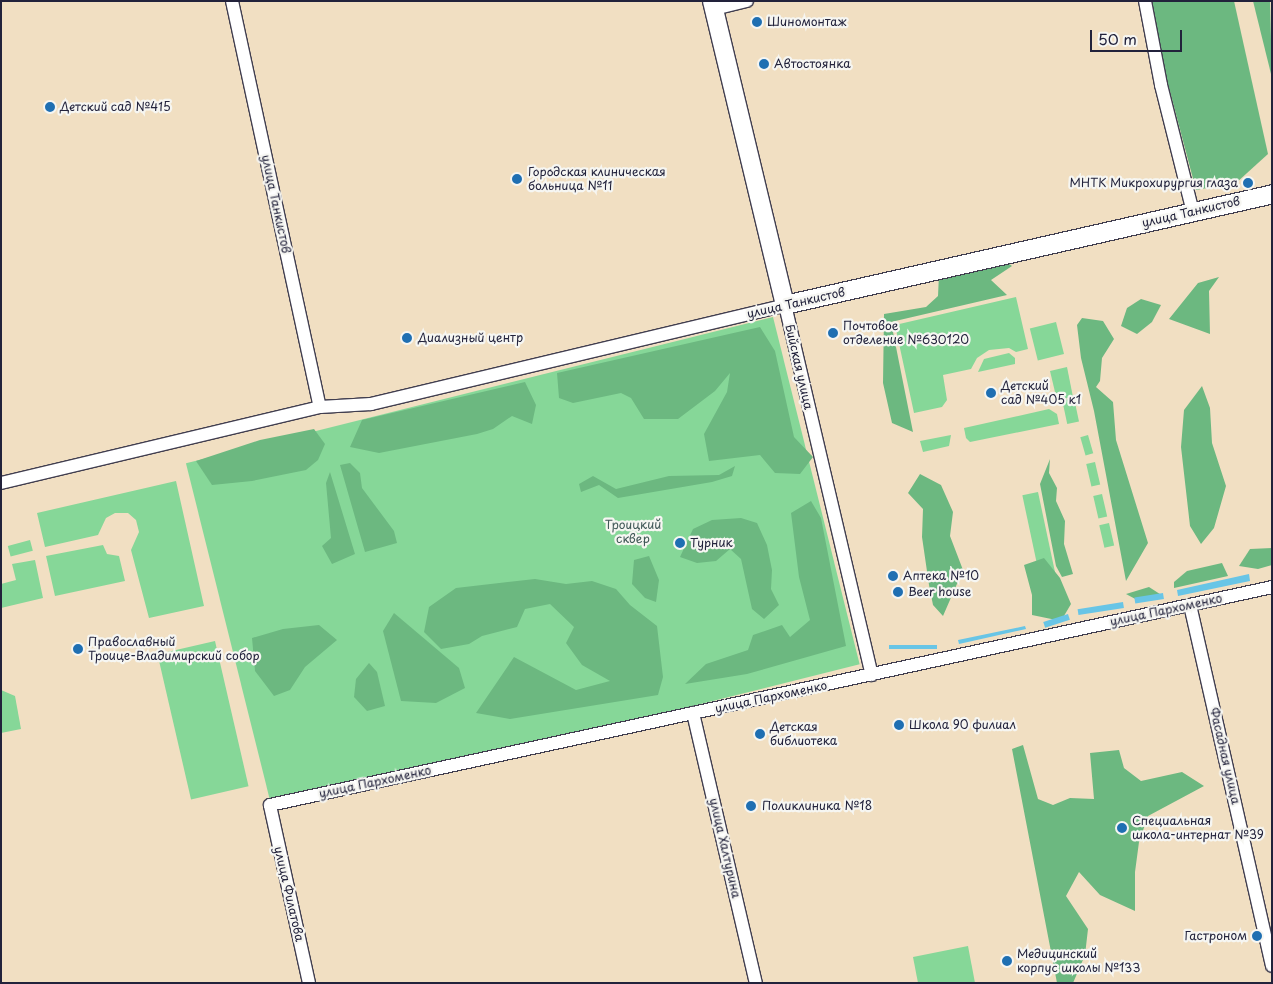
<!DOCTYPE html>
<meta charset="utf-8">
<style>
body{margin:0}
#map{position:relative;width:1273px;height:984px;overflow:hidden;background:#f1dfc2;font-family:"Playpen Sans",sans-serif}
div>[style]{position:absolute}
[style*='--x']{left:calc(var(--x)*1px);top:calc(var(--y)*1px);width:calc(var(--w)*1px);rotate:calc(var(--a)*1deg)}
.green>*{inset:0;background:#86d798;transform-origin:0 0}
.forest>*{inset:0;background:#6cb880}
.water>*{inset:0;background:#68c5e6;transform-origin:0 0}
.roads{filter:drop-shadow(1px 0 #413e4f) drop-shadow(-1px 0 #413e4f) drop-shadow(0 1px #413e4f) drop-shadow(0 -1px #413e4f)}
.street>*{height:12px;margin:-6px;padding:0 6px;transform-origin:6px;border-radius:6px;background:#fff}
.secondary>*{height:18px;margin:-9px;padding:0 9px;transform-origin:9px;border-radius:9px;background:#fff}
.dots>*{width:14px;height:14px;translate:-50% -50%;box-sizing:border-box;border:2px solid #f6f6f2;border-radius:50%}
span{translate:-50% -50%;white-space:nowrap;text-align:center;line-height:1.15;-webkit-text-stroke:4.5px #f6f6f2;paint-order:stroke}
.poi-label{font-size:12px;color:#22223b}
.left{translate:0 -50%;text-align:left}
.right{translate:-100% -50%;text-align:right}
.street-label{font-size:12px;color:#22223b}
.park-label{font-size:12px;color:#405857}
.frame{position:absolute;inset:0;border:2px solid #22223b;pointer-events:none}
.scale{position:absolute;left:1090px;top:30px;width:92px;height:22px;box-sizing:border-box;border:2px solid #22223b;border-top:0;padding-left:6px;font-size:15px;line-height:18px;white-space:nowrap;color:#22223b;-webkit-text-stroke:4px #f6f6f2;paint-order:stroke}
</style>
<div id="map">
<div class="green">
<div style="clip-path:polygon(1016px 297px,1028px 349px,1016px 352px,1009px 348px,989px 350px,977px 358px,971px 369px,943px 375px,947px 400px,942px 407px,914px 413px,895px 325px)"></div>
<div style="left:773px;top:317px;width:358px;height:605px;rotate:76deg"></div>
<div style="left:1056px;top:322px;width:33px;height:27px;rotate:76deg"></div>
<div style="clip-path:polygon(1009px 353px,1015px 358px,1015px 364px,978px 372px,984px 359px)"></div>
<div style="clip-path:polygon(1067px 367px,1073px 397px,1063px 399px,1055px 392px,1050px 371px)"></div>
<div style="left:1074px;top:398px;width:24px;height:12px;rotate:78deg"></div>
<div style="clip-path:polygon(1049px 409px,1057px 414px,1059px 424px,970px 442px,966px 438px,964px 428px)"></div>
<div style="clip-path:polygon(951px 435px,949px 446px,923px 452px,920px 441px)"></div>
<div style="left:1088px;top:435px;width:19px;height:8px;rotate:74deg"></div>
<div style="left:1095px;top:462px;width:23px;height:9px;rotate:77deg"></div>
<div style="clip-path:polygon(176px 481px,204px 606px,149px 618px,131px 550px,139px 532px,136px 520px,128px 513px,115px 513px,106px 518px,98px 535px,45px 547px,37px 513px)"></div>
<div style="left:1038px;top:492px;width:83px;height:16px;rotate:78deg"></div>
<div style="left:1102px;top:494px;width:23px;height:9px;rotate:77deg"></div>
<div style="left:1109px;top:523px;width:23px;height:10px;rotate:77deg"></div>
<div style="left:30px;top:540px;width:11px;height:23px;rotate:75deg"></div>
<div style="clip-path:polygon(103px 545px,107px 554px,119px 556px,125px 581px,55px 596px,46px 556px)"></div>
<div style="clip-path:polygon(35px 560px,43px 598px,1px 608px,1px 584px,16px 580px,12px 564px)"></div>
<div style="left:215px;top:641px;width:149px;height:59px;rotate:77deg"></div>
<div style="clip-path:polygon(1px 690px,15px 696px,21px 729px,1px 733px)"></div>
<div style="clip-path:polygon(968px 946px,975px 983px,918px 983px,913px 957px)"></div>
</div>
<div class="forest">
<div style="clip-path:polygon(1152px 1px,1234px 1px,1268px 154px,1236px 183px,1196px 190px,1163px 65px)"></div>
<div style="clip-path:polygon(1253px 1px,1270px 1px,1272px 78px)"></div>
<div style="clip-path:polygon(1004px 260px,1012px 266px,991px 280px,1007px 295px,891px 322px,913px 432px,892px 423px,883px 383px,884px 314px,926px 307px,938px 296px,939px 274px)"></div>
<div style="clip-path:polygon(1219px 277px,1209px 291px,1210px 334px,1169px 319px,1198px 283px)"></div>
<div style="clip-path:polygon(1141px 299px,1161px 305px,1152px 322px,1137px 334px,1121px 326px,1127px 308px)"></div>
<div style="clip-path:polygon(1082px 318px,1103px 321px,1114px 339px,1102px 358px,1100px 381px,1096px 387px,1113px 402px,1116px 440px,1148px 543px,1126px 581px,1094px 411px,1081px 358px,1077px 325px)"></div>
<div style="clip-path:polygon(760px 327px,775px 351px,794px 437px,813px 457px,800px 474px,775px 473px,760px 455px,709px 461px,704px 434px,727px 392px,730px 373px,715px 391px,678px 419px,644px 419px,631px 398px,621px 393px,573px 403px,559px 398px,557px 373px)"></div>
<div style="clip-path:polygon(525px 382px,536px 405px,532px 424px,512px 416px,493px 429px,477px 434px,379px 453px,350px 447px,362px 420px)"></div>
<div style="clip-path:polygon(1202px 386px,1210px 408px,1212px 443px,1226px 486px,1214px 528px,1201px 544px,1190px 526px,1181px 447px,1184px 410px)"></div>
<div style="clip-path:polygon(314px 429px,325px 444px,318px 460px,306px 470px,252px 481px,212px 485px,196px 461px,260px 440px)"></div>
<div style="clip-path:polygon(1050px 459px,1049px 473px,1057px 488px,1056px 501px,1065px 521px,1064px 544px,1073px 574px,1062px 577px,1056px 566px,1040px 484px)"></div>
<div style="clip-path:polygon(350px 463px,360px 473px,362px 488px,394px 531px,397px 543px,365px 552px,340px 465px)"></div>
<div style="clip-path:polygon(735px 466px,732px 476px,712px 482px,618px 498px,599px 485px,581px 492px,579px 484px,593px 476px,616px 489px,669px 476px,719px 475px)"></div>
<div style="clip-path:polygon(330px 472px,355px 554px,332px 564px,322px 546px,331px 538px,326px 483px)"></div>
<div style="clip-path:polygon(920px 474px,941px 485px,953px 512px,950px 536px,963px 570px,943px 616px,933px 605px,929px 585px,922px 537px,923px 509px,908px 493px)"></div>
<div style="clip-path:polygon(811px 501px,821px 518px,846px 646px,747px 674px,685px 684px,706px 664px,748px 650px,753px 635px,782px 625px,790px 637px,810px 620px,799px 577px,791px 513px)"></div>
<div style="clip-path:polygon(741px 518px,757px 523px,767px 545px,772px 570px,771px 589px,779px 605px,764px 619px,752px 609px,741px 559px,730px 549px,716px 561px,697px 563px,680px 557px,693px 529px,712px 520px)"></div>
<div style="clip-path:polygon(1272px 548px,1272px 565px,1258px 569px,1239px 566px,1250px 549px)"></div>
<div style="clip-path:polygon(649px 556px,659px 580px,656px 602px,645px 598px,632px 584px,634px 560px)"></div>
<div style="clip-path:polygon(1044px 558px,1060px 578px,1071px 604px,1061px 621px,1032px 615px,1032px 595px,1024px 565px)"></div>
<div style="clip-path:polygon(1222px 563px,1228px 576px,1174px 588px,1174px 582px,1187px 571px)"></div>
<div style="clip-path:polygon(535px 579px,566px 584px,592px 581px,616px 589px,630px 605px,657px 626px,663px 677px,658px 695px,510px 719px,476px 713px,514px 657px,576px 690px,610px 681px,582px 665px,566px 643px,574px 627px,550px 604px,525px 609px,517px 627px,482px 636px,469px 644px,441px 649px,424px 632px,429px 607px,456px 588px)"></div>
<div style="clip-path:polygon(1149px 587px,1163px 596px,1139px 601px,1126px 594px)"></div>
<div style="clip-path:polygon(394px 613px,459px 668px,465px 688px,436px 703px,401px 701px,383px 631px)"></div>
<div style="clip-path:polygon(319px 625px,337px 640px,305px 667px,290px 690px,274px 696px,255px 671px,252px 638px,283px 629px)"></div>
<div style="clip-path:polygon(369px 663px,377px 672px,385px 706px,367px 711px,354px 697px,356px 679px)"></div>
<div style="clip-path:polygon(1023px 745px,1038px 799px,1053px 805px,1070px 798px,1094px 799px,1090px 753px,1119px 750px,1124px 768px,1141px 781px,1182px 772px,1204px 786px,1148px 816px,1139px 842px,1135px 872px,1135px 911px,1100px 895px,1079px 872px,1066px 896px,1088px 929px,1085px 955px,1073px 983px,1057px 983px,1012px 749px)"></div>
</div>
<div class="water">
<div style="clip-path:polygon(1249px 574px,1250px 581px,1178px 596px,1177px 590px)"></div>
<div style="left:1163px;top:593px;width:6px;height:29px;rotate:81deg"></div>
<div style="left:1123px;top:602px;width:6px;height:46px;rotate:81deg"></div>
<div style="left:1068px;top:614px;width:6px;height:26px;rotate:72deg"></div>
<div style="clip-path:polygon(1025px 626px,1026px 629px,959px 644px,958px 640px)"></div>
<div style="left:937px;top:645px;width:4px;height:48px;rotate:90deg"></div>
</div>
<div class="roads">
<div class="street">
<div style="--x:232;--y:1;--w:415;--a:77.8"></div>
<div style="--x:1145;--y:1;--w:86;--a:79.2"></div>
<div style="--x:1161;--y:85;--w:131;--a:75.9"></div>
<div style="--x:714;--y:9;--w:34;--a:-14"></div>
<div style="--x:1;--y:483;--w:328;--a:-13.4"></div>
<div style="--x:320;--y:407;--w:51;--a:-3.4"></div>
<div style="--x:371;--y:404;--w:426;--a:-13.4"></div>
<div style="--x:785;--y:305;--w:380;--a:76.8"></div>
<div style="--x:1190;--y:605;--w:370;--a:77.2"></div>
<div style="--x:693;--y:713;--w:277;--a:76.9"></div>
<div style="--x:309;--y:983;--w:182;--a:-102.4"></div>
<div style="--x:270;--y:805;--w:1025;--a:-12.27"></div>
</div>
<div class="secondary">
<div style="--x:712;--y:1;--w:313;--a:76.5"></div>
<div style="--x:785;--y:305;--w:499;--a:-12.8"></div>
</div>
</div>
<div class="dots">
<div style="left:757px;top:22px;background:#1f6fb2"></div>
<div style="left:764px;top:64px;background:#1f6fb2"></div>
<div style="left:50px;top:107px;background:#1f6fb2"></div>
<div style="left:517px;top:179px;background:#1f6fb2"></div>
<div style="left:1248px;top:183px;background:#1f6fb2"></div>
<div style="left:833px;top:333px;background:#1f6fb2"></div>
<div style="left:407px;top:338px;background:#1f6fb2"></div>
<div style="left:991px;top:393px;background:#1f6fb2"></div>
<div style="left:680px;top:543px;background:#1f6fb2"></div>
<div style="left:893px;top:576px;background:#1f6fb2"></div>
<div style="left:898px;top:592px;background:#1f6fb2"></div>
<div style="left:78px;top:649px;background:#1f6fb2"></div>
<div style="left:899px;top:725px;background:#1f6fb2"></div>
<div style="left:760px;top:734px;background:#1f6fb2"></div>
<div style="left:751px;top:806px;background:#1f6fb2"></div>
<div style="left:1122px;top:828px;background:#1f6fb2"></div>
<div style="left:1257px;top:936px;background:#1f6fb2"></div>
<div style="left:1007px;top:961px;background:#1f6fb2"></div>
</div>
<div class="poi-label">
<span class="left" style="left:767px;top:22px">Шиномонтаж</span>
<span class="left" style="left:774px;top:64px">Автостоянка</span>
<span class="left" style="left:60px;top:107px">Детский сад №415</span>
<span class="left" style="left:528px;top:179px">Городская клиническая<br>больница №11</span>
<span class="right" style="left:1238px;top:183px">МНТК Микрохирургия глаза</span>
<span class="left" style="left:843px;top:333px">Почтовое<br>отделение №630120</span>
<span class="left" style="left:418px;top:338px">Диализный центр</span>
<span class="left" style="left:1001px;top:393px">Детский<br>сад №405 к1</span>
<span class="left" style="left:690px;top:543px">Турник</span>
<span class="left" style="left:903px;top:576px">Аптека №10</span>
<span class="left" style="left:908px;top:592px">Beer house</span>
<span class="left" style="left:88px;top:649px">Православный<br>Троице-Владимирский собор</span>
<span class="left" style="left:909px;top:725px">Школа 90 филиал</span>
<span class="left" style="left:770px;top:734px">Детская<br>библиотека</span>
<span class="left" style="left:762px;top:806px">Поликлиника №18</span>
<span class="left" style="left:1132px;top:828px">Специальная<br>школа-интернат №39</span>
<span class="right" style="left:1247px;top:936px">Гастроном</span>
<span class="left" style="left:1017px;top:961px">Медицинский<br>корпус школы №133</span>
</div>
<div class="street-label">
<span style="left:276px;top:204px;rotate:78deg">улица Танкистов</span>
<span style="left:1191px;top:212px;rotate:-13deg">улица Танкистов</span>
<span style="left:796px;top:303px;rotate:-13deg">улица Танкистов</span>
<span style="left:799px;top:367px;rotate:77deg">Бийская улица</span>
<span style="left:1166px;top:610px;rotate:-12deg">улица Пархоменко</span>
<span style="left:771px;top:697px;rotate:-12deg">улица Пархоменко</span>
<span style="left:1225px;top:756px;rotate:77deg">Фасадная улица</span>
<span style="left:375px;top:782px;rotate:-12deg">улица Пархоменко</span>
<span style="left:725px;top:848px;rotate:77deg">улица Халтурина</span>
<span style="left:289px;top:894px;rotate:77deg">улица Филатова</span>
</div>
<div class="park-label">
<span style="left:633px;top:532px">Троицкий<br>сквер</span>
</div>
<div class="frame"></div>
<div class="scale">50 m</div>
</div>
